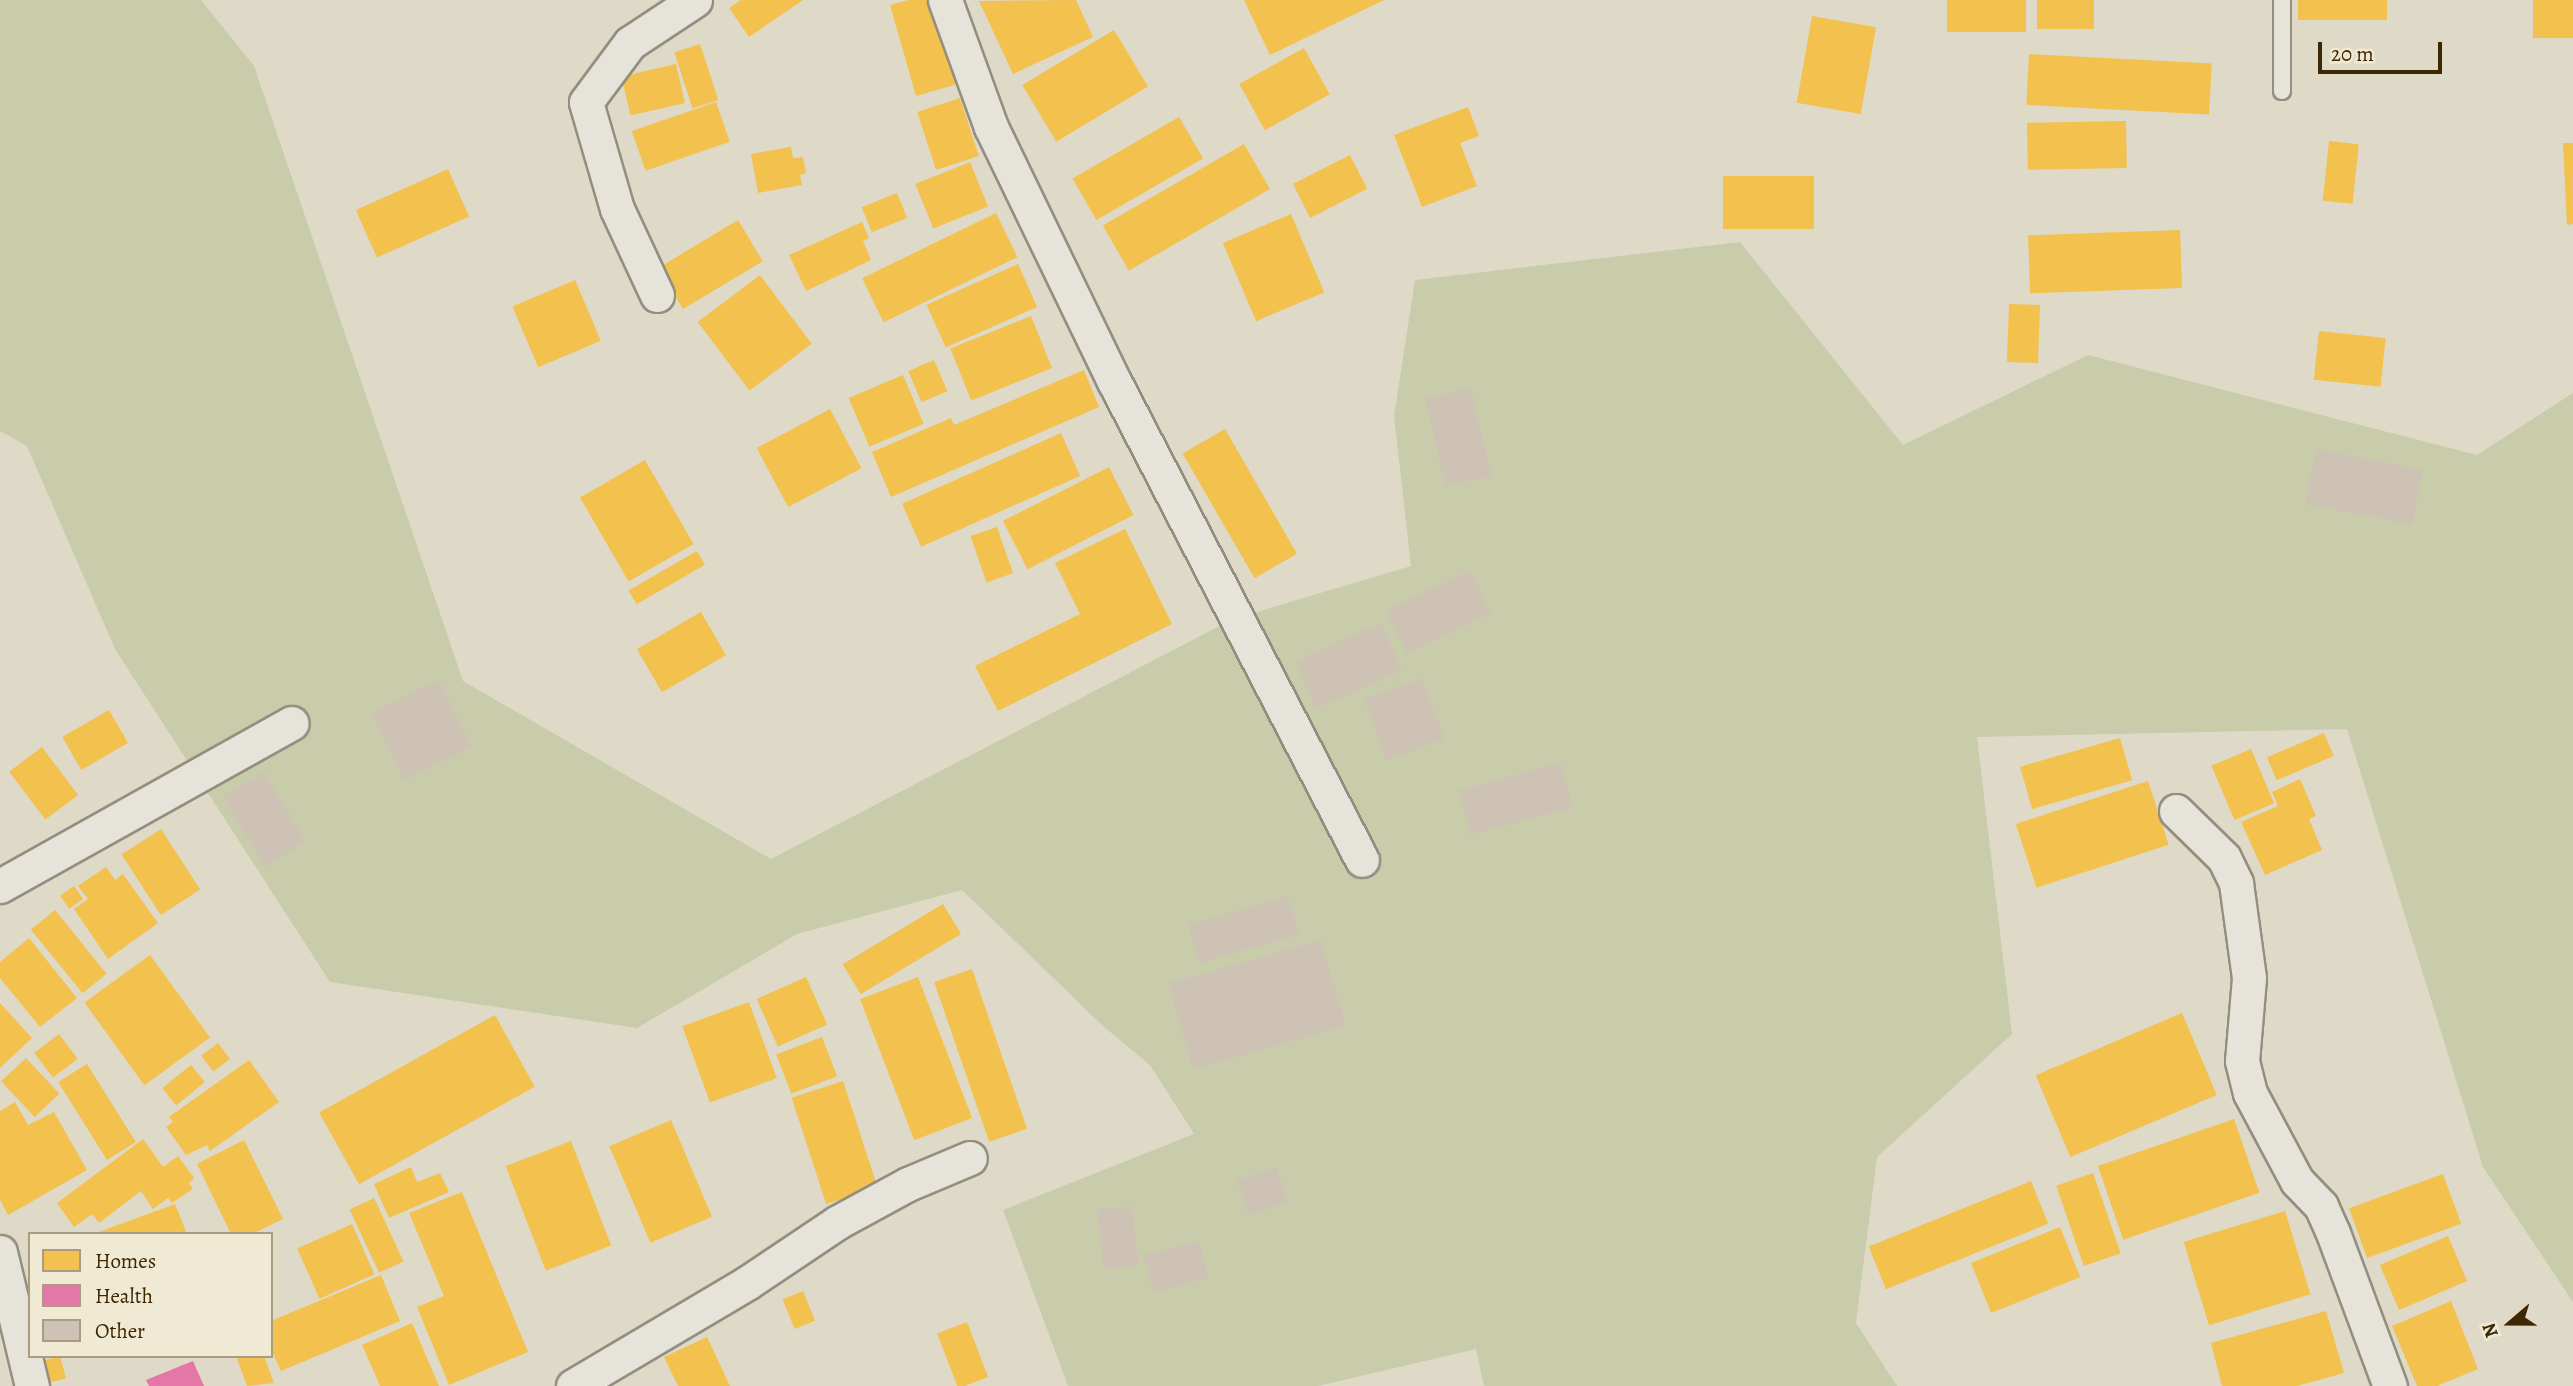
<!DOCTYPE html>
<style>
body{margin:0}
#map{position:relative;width:2573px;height:1386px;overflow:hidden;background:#dfd9c8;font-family:Alegreya,serif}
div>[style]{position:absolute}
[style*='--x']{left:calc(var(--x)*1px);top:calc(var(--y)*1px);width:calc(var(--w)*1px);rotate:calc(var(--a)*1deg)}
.green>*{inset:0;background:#c8ccaa}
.homes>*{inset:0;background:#f2c14e;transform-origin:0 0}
.health>*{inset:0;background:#e377a8}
.building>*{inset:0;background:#cec2b5;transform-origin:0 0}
.roads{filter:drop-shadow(2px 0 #948e7f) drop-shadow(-2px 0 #948e7f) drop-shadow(0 2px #948e7f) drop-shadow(0 -2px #948e7f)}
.lane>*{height:16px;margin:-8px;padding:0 8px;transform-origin:8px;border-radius:8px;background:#e6e3db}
.street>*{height:33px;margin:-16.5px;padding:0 16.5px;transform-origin:16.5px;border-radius:16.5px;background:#e6e3db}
span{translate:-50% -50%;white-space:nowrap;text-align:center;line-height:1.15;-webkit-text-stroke:7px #f0ead5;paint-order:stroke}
.legend{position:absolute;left:28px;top:1232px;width:245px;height:126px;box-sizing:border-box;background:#f0ead5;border:2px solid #a99c81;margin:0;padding:9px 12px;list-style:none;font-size:21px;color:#3e2703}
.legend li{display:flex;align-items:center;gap:14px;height:35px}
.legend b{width:35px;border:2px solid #a99c81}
.north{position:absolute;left:2475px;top:1288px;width:70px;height:70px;-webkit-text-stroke:5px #f0ead5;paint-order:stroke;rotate:250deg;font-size:19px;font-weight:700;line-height:28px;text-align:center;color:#3e2703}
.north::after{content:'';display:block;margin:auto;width:24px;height:32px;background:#3e2703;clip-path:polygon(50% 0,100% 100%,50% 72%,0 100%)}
.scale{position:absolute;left:2318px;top:42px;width:124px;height:32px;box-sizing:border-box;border:4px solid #3e2703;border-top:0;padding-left:9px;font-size:21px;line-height:24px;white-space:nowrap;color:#3e2703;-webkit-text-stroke:5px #f0ead5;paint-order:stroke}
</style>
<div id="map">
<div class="green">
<div style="clip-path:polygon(0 0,201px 0,254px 66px,463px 681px,771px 859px,1233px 619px,1411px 566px,1394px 416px,1415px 280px,1740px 242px,1903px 445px,2088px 355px,2477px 455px,2573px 393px,2573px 1302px,2483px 1167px,2347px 729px,1977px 737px,2012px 1034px,1877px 1157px,1856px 1323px,1897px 1386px,1484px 1386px,1476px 1349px,1318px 1386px,1068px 1386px,1003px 1210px,1194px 1134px,1150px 1065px,1103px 1026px,962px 890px,797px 934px,637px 1028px,330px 982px,115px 649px,27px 446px,0 431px)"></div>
</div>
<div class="homes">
<div style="clip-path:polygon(741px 0,803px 0,749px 37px,729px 8px)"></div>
<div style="clip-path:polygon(909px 0,940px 0,964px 82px,916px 96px,890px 5px)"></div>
<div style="clip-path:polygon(1076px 0,1093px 37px,1013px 74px,979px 1px)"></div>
<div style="clip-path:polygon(1244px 0,1384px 0,1270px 55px)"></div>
<div style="left:1947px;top:0;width:79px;height:32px"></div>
<div style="left:2037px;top:0;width:57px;height:29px"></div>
<div style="left:2298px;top:0;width:89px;height:20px"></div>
<div style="left:2533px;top:0;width:40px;height:38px"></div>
<div style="left:1812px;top:16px;width:65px;height:88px;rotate:10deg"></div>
<div style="left:1114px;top:30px;width:66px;height:107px;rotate:59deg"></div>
<div style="left:700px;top:44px;width:59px;height:27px;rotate:72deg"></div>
<div style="left:1304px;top:48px;width:53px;height:74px;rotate:61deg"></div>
<div style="left:2029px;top:54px;width:183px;height:51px;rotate:3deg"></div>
<div style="left:676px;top:64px;width:40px;height:56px;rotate:77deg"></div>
<div style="left:960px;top:98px;width:61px;height:45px;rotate:72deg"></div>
<div style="left:716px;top:102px;width:42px;height:89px;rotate:71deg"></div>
<div style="clip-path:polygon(1468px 107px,1479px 136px,1460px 143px,1477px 186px,1422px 207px,1394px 135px)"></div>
<div style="left:1179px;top:117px;width:48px;height:123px;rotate:60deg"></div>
<div style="left:2126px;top:121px;width:47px;height:99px;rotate:89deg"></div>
<div style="left:2329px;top:141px;width:30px;height:60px;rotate:6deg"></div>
<div style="clip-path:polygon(2563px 143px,2573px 143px,2573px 224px,2567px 225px)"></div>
<div style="left:1244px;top:144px;width:52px;height:163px;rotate:60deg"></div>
<div style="clip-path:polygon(791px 147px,793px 158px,803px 157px,806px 173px,800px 175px,802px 185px,758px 193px,751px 154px)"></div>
<div style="left:1350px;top:155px;width:38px;height:64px;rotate:63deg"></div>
<div style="left:970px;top:162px;width:48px;height:59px;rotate:68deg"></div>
<div style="left:448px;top:169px;width:52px;height:101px;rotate:66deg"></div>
<div style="left:1723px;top:176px;width:91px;height:53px"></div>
<div style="left:897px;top:193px;width:27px;height:38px;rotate:68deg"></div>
<div style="left:996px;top:213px;width:49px;height:149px;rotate:64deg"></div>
<div style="left:1291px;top:214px;width:85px;height:74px;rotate:67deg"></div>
<div style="left:738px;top:220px;width:48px;height:93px;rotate:59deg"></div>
<div style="clip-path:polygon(862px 222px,869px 238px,863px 241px,871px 260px,806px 291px,789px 255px)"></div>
<div style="left:2180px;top:230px;width:58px;height:152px;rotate:88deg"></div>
<div style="left:1018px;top:264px;width:47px;height:100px;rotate:66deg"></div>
<div style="left:760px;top:275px;width:86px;height:78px;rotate:53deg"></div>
<div style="left:575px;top:280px;width:66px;height:68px;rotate:67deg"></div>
<div style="left:2009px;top:304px;width:31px;height:58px;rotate:2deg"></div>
<div style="left:1031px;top:316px;width:56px;height:87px;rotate:68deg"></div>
<div style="left:2319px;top:331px;width:67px;height:49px;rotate:6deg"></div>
<div style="left:934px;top:360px;width:34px;height:28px;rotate:67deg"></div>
<div style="clip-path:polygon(1084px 370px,1099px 407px,891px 497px,872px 452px,951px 418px,954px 425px)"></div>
<div style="left:903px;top:375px;width:53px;height:59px;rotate:67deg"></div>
<div style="left:830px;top:409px;width:67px;height:83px;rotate:62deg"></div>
<div style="left:1225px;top:429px;width:144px;height:49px;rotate:60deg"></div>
<div style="left:1061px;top:433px;width:47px;height:174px;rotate:66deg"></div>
<div style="left:645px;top:460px;width:97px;height:75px;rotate:60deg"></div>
<div style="left:1109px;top:467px;width:54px;height:119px;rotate:63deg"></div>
<div style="left:997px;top:527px;width:49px;height:28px;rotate:71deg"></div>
<div style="clip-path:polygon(1125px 529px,1172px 624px,998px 711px,975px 666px,1080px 614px,1055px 563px)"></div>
<div style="left:697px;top:551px;width:16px;height:79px;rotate:60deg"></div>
<div style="left:701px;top:612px;width:50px;height:74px;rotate:60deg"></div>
<div style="left:109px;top:710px;width:38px;height:54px;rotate:60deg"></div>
<div style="left:2324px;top:733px;width:25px;height:62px;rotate:67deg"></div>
<div style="left:2120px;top:738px;width:44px;height:104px;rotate:74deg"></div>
<div style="left:42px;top:747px;width:60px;height:41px;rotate:53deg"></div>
<div style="left:2251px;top:749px;width:59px;height:43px;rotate:67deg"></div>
<div style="clip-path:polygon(2300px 779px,2316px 816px,2309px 819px,2322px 850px,2265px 875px,2241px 822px,2278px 806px,2272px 792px)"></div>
<div style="left:2148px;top:781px;width:67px;height:139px;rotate:72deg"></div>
<div style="left:161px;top:829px;width:72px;height:47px;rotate:57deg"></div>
<div style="clip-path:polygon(106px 867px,115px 880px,123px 874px,158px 923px,108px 959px,74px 909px,88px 899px,78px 886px)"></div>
<div style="left:74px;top:886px;width:16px;height:17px;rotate:55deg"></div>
<div style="left:943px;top:904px;width:35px;height:117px;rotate:59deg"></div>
<div style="left:55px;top:910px;width:82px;height:31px;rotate:51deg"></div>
<div style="clip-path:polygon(29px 938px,77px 998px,40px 1027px,0 978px,0 962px)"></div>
<div style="left:150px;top:955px;width:102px;height:81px;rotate:54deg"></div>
<div style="left:972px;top:969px;width:169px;height:40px;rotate:71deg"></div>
<div style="left:806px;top:977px;width:52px;height:54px;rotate:66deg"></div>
<div style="left:918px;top:977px;width:151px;height:62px;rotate:69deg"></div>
<div style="left:749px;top:1002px;width:81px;height:71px;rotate:70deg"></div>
<div style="clip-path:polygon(0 1003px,32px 1038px,0 1068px)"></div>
<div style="left:2182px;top:1013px;width:89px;height:159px;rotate:67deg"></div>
<div style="left:495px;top:1015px;width:82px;height:201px;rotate:61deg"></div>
<div style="left:59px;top:1034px;width:31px;height:31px;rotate:53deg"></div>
<div style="left:822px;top:1037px;width:42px;height:49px;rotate:69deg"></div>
<div style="left:218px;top:1043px;width:20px;height:21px;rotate:53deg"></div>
<div style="left:26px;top:1058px;width:49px;height:34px;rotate:47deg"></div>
<div style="clip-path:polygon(249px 1060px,279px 1102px,210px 1151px,207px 1145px,186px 1155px,166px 1127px,173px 1122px,169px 1117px)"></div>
<div style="left:87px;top:1064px;width:92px;height:34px;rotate:58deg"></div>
<div style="left:191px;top:1065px;width:22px;height:37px;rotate:51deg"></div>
<div style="left:843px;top:1081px;width:112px;height:54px;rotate:72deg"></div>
<div style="clip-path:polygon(15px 1102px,28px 1125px,54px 1112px,87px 1170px,8px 1215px,0 1200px,0 1111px)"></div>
<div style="left:2234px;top:1119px;width:78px;height:144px;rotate:71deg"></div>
<div style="left:671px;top:1120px;width:105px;height:67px;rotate:67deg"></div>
<div style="clip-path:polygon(143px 1139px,163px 1167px,178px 1156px,194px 1178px,189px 1183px,193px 1189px,172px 1203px,168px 1198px,153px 1209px,141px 1191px,99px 1223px,92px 1214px,74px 1227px,57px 1203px)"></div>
<div style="clip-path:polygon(244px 1140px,283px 1219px,252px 1234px,231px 1234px,197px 1164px)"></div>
<div style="left:571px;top:1141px;width:112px;height:70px;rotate:69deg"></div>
<div style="clip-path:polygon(411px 1167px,417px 1182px,440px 1173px,449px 1192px,389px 1218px,374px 1184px)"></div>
<div style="left:2093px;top:1173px;width:85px;height:39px;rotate:71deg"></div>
<div style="left:2443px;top:1174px;width:53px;height:100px;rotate:70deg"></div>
<div style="left:2031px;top:1181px;width:46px;height:175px;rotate:68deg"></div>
<div style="clip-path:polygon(462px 1192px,528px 1352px,449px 1385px,417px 1307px,444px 1296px,409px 1213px)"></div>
<div style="left:374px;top:1198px;width:70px;height:27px;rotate:65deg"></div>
<div style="clip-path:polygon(175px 1204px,187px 1234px,96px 1234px,96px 1233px)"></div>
<div style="left:2285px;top:1211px;width:87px;height:106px;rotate:73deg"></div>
<div style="left:352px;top:1224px;width:55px;height:60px;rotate:66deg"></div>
<div style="left:2060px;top:1227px;width:54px;height:96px;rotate:68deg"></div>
<div style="left:2448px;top:1236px;width:49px;height:74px;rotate:67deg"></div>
<div style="clip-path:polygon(381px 1275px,400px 1321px,281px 1371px,271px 1349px,271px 1321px)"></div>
<div style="left:803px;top:1291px;width:32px;height:22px;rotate:68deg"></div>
<div style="clip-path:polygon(2451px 1301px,2478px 1369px,2437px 1386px,2417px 1386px,2392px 1326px)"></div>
<div style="clip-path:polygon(2326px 1311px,2344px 1373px,2297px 1386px,2222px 1386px,2211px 1343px)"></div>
<div style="left:967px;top:1322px;width:59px;height:32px;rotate:69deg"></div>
<div style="clip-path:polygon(412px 1323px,439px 1386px,380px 1386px,362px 1345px)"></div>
<div style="clip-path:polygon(707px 1337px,730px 1386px,678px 1386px,664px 1357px)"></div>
<div style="left:60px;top:1356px;width:23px;height:16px;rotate:75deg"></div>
<div style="clip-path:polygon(236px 1356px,264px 1356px,274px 1383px,247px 1386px)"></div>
</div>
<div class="health">
<div style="clip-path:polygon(193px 1361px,204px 1386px,149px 1386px,146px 1380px)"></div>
</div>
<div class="building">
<div style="left:1471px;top:388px;width:90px;height:47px;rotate:77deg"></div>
<div style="left:2316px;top:449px;width:109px;height:56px;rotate:11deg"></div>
<div style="left:1470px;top:570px;width:48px;height:93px;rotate:64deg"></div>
<div style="left:1381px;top:623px;width:52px;height:94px;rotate:66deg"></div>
<div style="left:1422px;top:678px;width:65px;height:62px;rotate:70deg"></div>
<div style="left:439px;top:680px;width:75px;height:75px;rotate:64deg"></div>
<div style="left:1561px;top:763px;width:46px;height:106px;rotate:75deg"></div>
<div style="left:264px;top:772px;width:81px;height:48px;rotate:59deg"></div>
<div style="left:1288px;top:896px;width:40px;height:104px;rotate:74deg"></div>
<div style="left:1321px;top:940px;width:89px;height:159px;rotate:74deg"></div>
<div style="left:1276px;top:1167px;width:37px;height:42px;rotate:71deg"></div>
<div style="left:1132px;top:1206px;width:60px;height:35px;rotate:84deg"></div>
<div style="left:1199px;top:1241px;width:38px;height:57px;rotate:75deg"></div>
</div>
<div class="roads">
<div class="lane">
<div style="--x:2282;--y:91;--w:91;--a:-90"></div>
</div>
<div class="street">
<div style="--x:945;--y:0;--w:135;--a:70.1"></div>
<div style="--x:991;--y:127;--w:284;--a:64.2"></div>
<div style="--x:1115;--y:383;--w:537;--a:62.62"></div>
<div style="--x:657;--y:295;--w:95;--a:-114.9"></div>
<div style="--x:617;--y:209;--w:111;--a:-106.2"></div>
<div style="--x:586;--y:102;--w:74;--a:-53.3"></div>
<div style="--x:630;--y:43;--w:78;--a:-33.5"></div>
<div style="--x:2176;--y:811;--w:67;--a:44.4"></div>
<div style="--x:2224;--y:858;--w:28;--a:64"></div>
<div style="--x:2236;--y:883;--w:96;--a:82.2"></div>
<div style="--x:2249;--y:978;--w:83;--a:94.8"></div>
<div style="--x:2242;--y:1061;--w:33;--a:76"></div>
<div style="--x:2250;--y:1093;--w:100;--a:61.9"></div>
<div style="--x:2297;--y:1181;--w:35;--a:46"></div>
<div style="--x:2321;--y:1206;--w:30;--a:66"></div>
<div style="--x:2333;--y:1233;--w:163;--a:69.6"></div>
<div style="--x:0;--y:886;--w:334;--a:-29.2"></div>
<div style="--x:0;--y:1252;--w:138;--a:76.6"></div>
<div style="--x:573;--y:1386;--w:202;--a:-30.6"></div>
<div style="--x:747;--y:1283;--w:110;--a:-33.8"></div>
<div style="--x:838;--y:1222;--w:80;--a:-28.5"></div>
<div style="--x:908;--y:1184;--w:67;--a:-22.8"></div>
</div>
</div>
<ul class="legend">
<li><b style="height:19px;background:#f2c14e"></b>Homes</li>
<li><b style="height:19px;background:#e377a8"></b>Health</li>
<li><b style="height:19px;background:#cec2b5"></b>Other</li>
</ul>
<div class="north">N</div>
<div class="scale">20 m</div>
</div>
